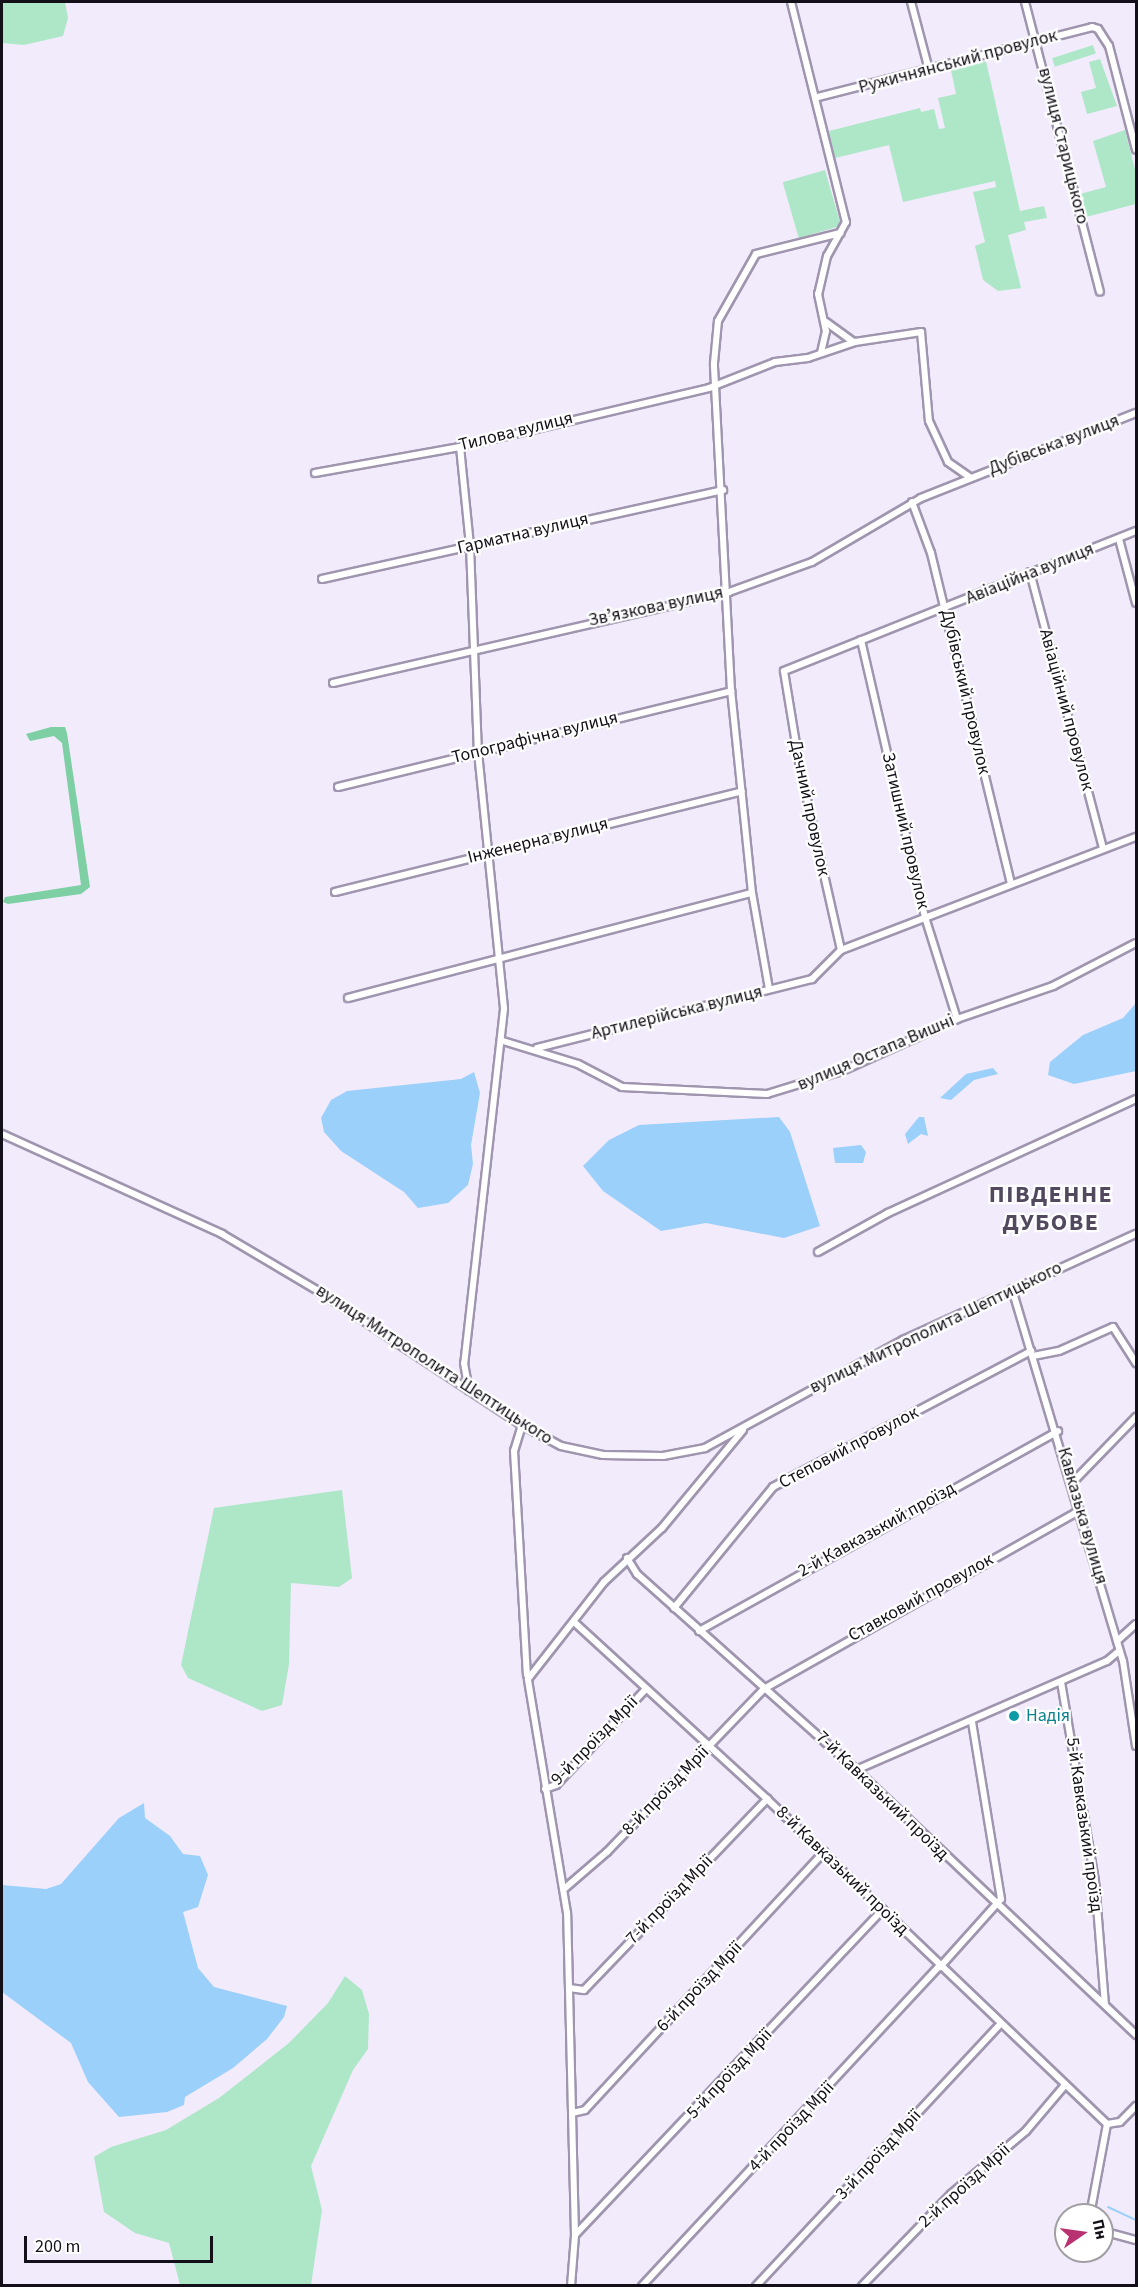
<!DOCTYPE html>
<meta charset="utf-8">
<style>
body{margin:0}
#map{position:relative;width:1138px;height:2287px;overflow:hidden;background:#f2ebfc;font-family:"Source Sans 3",sans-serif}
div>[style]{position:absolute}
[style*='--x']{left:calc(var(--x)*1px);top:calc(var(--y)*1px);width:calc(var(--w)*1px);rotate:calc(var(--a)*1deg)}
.green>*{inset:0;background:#aee7c7;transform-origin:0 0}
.forest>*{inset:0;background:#7ecfa4}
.water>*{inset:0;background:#9bd0fa}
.stream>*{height:2px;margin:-1px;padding:0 1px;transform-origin:1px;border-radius:1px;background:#9bd0fa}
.roads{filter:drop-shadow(2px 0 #9f95ae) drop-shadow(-2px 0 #9f95ae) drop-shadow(0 2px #9f95ae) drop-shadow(0 -2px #9f95ae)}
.minor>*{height:6px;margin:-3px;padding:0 3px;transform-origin:3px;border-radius:3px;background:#fff}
.dots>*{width:16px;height:16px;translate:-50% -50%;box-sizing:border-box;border:3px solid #fff;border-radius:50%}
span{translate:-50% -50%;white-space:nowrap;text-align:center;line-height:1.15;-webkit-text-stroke:4.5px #fff;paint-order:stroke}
.street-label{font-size:18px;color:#141019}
.culture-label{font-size:18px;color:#0d838f}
.left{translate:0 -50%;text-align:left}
.district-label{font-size:24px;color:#52495f;font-weight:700;letter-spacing:1.5px}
.frame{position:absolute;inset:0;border:3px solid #141019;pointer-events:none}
.north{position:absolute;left:1054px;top:2203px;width:60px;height:60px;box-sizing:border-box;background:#fff;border:2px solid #a19fa3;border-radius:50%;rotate:77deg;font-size:16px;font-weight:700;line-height:24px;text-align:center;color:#141019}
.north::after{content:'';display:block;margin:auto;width:21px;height:27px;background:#b83171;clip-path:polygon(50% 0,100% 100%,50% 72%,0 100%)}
.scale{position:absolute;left:24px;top:2236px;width:189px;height:27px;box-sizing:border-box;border:3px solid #141019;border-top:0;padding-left:8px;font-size:18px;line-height:21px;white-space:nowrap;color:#141019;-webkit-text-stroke:4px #fff;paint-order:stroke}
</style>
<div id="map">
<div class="green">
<div style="clip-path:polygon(2px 2px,65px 2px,68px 18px,63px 36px,24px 45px,2px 43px)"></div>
<div style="left:1093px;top:45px;width:9px;height:43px;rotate:72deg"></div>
<div style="clip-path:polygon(1100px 59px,1117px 106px,1087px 114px,1081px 92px,1096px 88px,1089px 62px)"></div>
<div style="clip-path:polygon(986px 61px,1020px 211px,1044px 206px,1047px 218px,1024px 222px,1026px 230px,1008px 235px,1021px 288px,998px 291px,983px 280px,975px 246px,985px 242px,973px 192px,996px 187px,995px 181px,903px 202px,889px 145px,835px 158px,829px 131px,920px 108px,921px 112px,934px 109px,939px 129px,945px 128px,938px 98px,956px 94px,951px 70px)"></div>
<div style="clip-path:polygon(1125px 130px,1136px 173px,1136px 204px,1086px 217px,1080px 194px,1106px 187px,1093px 141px)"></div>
<div style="left:825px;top:170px;width:58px;height:44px;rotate:74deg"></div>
<div style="clip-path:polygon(342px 1490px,352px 1578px,339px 1587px,291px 1583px,289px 1664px,282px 1705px,262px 1711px,188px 1678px,181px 1665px,214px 1508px)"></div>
<div style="clip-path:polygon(345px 1976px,362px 1990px,369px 2014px,368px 2049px,353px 2070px,311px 2166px,322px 2210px,311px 2285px,180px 2285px,169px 2243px,135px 2233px,104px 2212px,94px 2157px,111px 2147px,166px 2130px,219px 2098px,289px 2043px,328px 2003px)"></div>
</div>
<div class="forest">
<div style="clip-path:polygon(51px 727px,65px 727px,67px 733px,90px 887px,81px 894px,8px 904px,3px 902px,5px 897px,81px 885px,62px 743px,54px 736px,30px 741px,26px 734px)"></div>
</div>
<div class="water">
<div style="clip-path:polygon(1136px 1003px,1136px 1071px,1074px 1084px,1048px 1075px,1050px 1062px,1083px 1035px,1123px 1018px)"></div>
<div style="clip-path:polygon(993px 1068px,998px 1074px,974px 1080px,951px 1100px,940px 1098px,966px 1074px)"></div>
<div style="clip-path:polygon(474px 1072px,480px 1093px,471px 1145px,473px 1164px,468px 1185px,448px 1203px,418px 1208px,404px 1192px,341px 1151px,324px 1132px,321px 1118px,331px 1100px,347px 1091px,461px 1079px)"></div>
<div style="clip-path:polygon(779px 1117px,790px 1132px,820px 1226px,784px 1238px,706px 1223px,661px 1231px,603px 1191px,583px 1166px,609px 1140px,639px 1125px)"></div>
<div style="clip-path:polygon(919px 1117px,924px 1117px,928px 1136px,921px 1134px,908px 1144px,905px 1134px)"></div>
<div style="clip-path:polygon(861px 1145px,866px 1152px,863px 1163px,835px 1163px,833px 1148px)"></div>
<div style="clip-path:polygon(144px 1803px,145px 1818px,170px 1836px,183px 1854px,200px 1856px,208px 1875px,198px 1907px,183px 1912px,198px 1968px,214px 1987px,287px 2006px,284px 2017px,267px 2039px,233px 2068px,185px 2097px,184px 2105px,167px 2112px,119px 2117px,88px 2082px,71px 2043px,2px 1992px,2px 1885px,46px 1889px,61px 1884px,119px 1818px)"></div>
</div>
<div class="stream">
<div style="--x:1108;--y:2207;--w:31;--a:25"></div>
</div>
<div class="roads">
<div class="minor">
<div style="--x:791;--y:2;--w:227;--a:76"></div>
<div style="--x:846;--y:222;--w:39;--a:119"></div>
<div style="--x:827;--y:256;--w:39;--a:103"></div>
<div style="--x:818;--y:294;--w:38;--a:78"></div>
<div style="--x:826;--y:331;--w:22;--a:103"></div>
<div style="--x:911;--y:2;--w:70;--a:75.2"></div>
<div style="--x:1025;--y:2;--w:299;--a:75.5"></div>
<div style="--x:818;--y:97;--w:283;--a:-14.3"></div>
<div style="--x:1092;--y:27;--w:6;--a:18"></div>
<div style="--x:1098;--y:29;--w:20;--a:57"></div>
<div style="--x:1109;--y:46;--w:107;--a:75.4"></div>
<div style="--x:826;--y:322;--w:34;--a:36"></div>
<div style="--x:460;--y:447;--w:100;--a:84.2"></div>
<div style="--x:470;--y:546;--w:206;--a:87.8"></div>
<div style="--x:478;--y:752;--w:258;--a:84.2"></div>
<div style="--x:504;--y:1009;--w:356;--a:96.4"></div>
<div style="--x:464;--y:1363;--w:28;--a:80"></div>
<div style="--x:315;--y:473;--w:147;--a:-10.2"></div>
<div style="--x:460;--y:447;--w:256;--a:-13.3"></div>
<div style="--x:709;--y:388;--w:71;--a:-21.5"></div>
<div style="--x:775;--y:362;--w:33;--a:-7"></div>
<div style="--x:808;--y:358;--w:50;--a:-18.8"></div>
<div style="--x:855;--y:342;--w:67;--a:-8.6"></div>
<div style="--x:921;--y:332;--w:89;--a:84.9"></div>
<div style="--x:929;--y:421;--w:45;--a:65.1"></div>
<div style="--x:948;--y:462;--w:28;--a:35"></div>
<div style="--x:912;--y:502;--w:54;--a:69.6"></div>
<div style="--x:931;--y:553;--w:340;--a:76.4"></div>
<div style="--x:1119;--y:539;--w:66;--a:75.1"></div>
<div style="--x:1030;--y:572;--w:285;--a:75.2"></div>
<div style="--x:322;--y:579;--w:411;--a:-12.5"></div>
<div style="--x:861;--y:640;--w:284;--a:77"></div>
<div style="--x:925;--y:917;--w:107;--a:72.6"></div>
<div style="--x:333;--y:683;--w:406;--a:-12.9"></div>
<div style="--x:729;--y:592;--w:88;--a:-19.9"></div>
<div style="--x:812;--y:562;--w:126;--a:-30.4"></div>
<div style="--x:921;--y:498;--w:231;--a:-21.6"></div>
<div style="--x:338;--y:787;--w:405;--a:-13.7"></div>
<div style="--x:335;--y:892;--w:419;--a:-13.9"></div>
<div style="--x:841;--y:950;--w:187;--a:-102.7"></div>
<div style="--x:800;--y:768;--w:98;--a:-99.4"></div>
<div style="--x:784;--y:671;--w:379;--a:-21.7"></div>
<div style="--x:769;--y:989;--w:97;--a:-100"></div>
<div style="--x:752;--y:893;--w:203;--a:-95.9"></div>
<div style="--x:731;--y:691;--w:328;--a:-93"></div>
<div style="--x:714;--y:363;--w:42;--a:-84.6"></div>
<div style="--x:718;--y:321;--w:77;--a:-60.4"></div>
<div style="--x:756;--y:254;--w:87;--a:-14"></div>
<div style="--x:348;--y:998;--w:417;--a:-14.6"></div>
<div style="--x:503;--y:1041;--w:78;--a:17"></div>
<div style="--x:578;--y:1064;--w:50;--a:27.6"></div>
<div style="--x:622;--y:1087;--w:145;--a:2.8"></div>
<div style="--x:767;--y:1094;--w:78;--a:-17"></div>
<div style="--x:842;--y:1071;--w:126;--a:-24.3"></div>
<div style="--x:957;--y:1019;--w:102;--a:-19"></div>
<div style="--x:1053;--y:986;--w:93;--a:-27.4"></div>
<div style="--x:537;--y:1048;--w:284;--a:-14.1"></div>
<div style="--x:812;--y:979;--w:41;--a:-45"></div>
<div style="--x:841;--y:950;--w:316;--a:-21"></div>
<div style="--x:2;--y:1134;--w:242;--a:24.4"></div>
<div style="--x:222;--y:1234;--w:114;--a:30.6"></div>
<div style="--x:320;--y:1292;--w:242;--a:33.4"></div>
<div style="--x:522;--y:1425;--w:44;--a:28.3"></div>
<div style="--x:561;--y:1446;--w:43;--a:12.1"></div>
<div style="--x:603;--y:1455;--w:60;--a:1"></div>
<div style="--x:663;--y:1456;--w:43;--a:-10.8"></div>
<div style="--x:705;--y:1448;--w:226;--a:-28.6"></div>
<div style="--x:903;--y:1340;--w:256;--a:-24.5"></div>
<div style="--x:818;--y:1252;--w:80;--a:-29.1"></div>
<div style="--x:888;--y:1213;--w:273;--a:-24.7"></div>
<div style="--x:1012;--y:1289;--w:388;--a:73.4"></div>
<div style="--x:1123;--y:1661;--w:86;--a:81.3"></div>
<div style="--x:1033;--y:1356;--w:26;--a:-11"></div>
<div style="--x:1059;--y:1351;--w:59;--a:-24"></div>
<div style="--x:1113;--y:1327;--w:43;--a:57.4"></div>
<div style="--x:522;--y:1425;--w:27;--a:107"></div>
<div style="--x:514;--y:1451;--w:224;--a:86.7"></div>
<div style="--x:1073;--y:1482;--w:91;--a:-45.9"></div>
<div style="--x:627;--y:1558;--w:19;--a:58"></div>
<div style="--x:637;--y:1574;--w:290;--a:41.8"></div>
<div style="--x:853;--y:1767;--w:390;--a:43.4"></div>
<div style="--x:674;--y:1608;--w:156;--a:-50.7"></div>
<div style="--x:773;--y:1487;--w:292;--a:-27.8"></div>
<div style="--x:574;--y:1622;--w:262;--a:42.5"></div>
<div style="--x:767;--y:1799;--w:470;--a:43.7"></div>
<div style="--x:699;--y:1631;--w:411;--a:-29.1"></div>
<div style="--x:1117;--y:1641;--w:25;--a:-42"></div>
<div style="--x:1061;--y:1682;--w:202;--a:80.3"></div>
<div style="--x:1095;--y:1881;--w:123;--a:85.4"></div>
<div style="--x:856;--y:1770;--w:274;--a:-23.5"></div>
<div style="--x:1107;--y:1661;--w:16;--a:-40"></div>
<div style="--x:545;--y:1789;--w:12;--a:-20"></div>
<div style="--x:556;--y:1785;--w:129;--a:-46.9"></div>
<div style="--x:564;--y:1889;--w:57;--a:-40.7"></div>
<div style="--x:607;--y:1852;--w:226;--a:-46.1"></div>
<div style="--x:764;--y:1689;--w:363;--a:-29.5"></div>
<div style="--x:940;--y:1967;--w:91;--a:-48.1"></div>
<div style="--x:1001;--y:1899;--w:180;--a:-99.3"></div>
<div style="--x:569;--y:1988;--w:15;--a:8"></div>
<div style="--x:584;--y:1990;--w:265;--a:-46.2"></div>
<div style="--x:572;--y:2113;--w:13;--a:-13"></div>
<div style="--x:585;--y:2110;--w:352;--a:-47.2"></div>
<div style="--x:1107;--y:2124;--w:13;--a:-9"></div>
<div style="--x:1120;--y:2122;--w:23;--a:-45"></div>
<div style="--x:1090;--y:2215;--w:93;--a:-79.4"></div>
<div style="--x:1102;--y:2231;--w:35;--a:15"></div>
<div style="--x:575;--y:2235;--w:448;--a:-46.6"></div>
<div style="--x:571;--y:2286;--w:51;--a:-85.5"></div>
<div style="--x:575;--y:2235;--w:322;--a:-91.4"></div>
<div style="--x:567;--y:1913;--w:237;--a:-99.5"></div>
<div style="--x:528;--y:1679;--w:123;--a:-51.9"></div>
<div style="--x:604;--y:1582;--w:79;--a:-43"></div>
<div style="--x:662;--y:1528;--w:127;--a:-50.4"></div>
<div style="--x:642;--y:2286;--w:437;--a:-47.1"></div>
<div style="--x:756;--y:2286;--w:359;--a:-47"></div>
<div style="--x:862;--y:2286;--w:128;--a:-45.9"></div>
<div style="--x:951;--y:2194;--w:98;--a:-40"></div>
<div style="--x:1026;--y:2131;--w:60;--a:-49.7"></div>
</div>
</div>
<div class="dots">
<div style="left:1014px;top:1716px;background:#0f9aa8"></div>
</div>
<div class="street-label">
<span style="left:958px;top:62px;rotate:-15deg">Ружичнянський провулок</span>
<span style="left:1063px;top:146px;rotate:76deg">вулиця Старицького</span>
<span style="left:516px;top:432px;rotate:-14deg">Тилова вулиця</span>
<span style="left:1054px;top:445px;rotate:-21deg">Дубівська вулиця</span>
<span style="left:523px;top:534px;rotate:-13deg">Гарматна вулиця</span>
<span style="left:1030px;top:574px;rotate:-22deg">Авіаційна вулиця</span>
<span style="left:656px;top:607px;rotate:-12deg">Звʼязкова вулиця</span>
<span style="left:965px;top:692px;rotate:77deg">Дубівський провулок</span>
<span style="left:1066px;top:710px;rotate:75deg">Авіаційний провулок</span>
<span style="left:535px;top:738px;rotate:-14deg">Топографічна вулиця</span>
<span style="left:809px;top:808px;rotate:78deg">Дачний провулок</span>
<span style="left:905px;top:831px;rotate:77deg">Затишний провулок</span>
<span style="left:538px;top:841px;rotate:-14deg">Інженерна вулиця</span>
<span style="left:677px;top:1013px;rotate:-14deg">Артилерійська вулиця</span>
<span style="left:876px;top:1053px;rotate:-23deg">вулиця Остапа Вишні</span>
<span style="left:936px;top:1328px;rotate:-26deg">вулиця Митрополита Шептицького</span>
<span style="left:434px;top:1365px;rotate:33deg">вулиця Митрополита Шептицького</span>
<span style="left:849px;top:1448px;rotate:-28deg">Степовий провулок</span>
<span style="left:1082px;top:1516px;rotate:74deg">Кавказька вулиця</span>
<span style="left:877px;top:1530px;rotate:-29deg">2-й Кавказький проїзд</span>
<span style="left:921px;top:1598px;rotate:-29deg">Ставковий провулок</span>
<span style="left:595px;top:1741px;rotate:-46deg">9-й проїзд Мрії</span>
<span style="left:666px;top:1791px;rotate:-46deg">8-й проїзд Мрії</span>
<span style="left:882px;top:1796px;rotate:44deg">7-й Кавказький проїзд</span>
<span style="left:1084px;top:1825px;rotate:82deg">5-й Кавказький проїзд</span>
<span style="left:842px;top:1871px;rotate:44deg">8-й Кавказький проїзд</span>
<span style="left:670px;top:1900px;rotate:-46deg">7-й проїзд Мрії</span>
<span style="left:700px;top:1987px;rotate:-47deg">6-й проїзд Мрії</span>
<span style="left:730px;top:2074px;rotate:-47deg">5-й проїзд Мрії</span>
<span style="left:792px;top:2127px;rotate:-47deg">4-й проїзд Мрії</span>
<span style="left:879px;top:2155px;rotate:-47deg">3-й проїзд Мрії</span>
<span style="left:965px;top:2186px;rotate:-42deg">2-й проїзд Мрії</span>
</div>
<div class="culture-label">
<span class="left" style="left:1026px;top:1716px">Надія</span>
</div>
<div class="district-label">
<span style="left:1051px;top:1209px">ПІВДЕННЕ<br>ДУБОВЕ</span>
</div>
<div class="frame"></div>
<div class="north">Пн</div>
<div class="scale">200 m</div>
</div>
